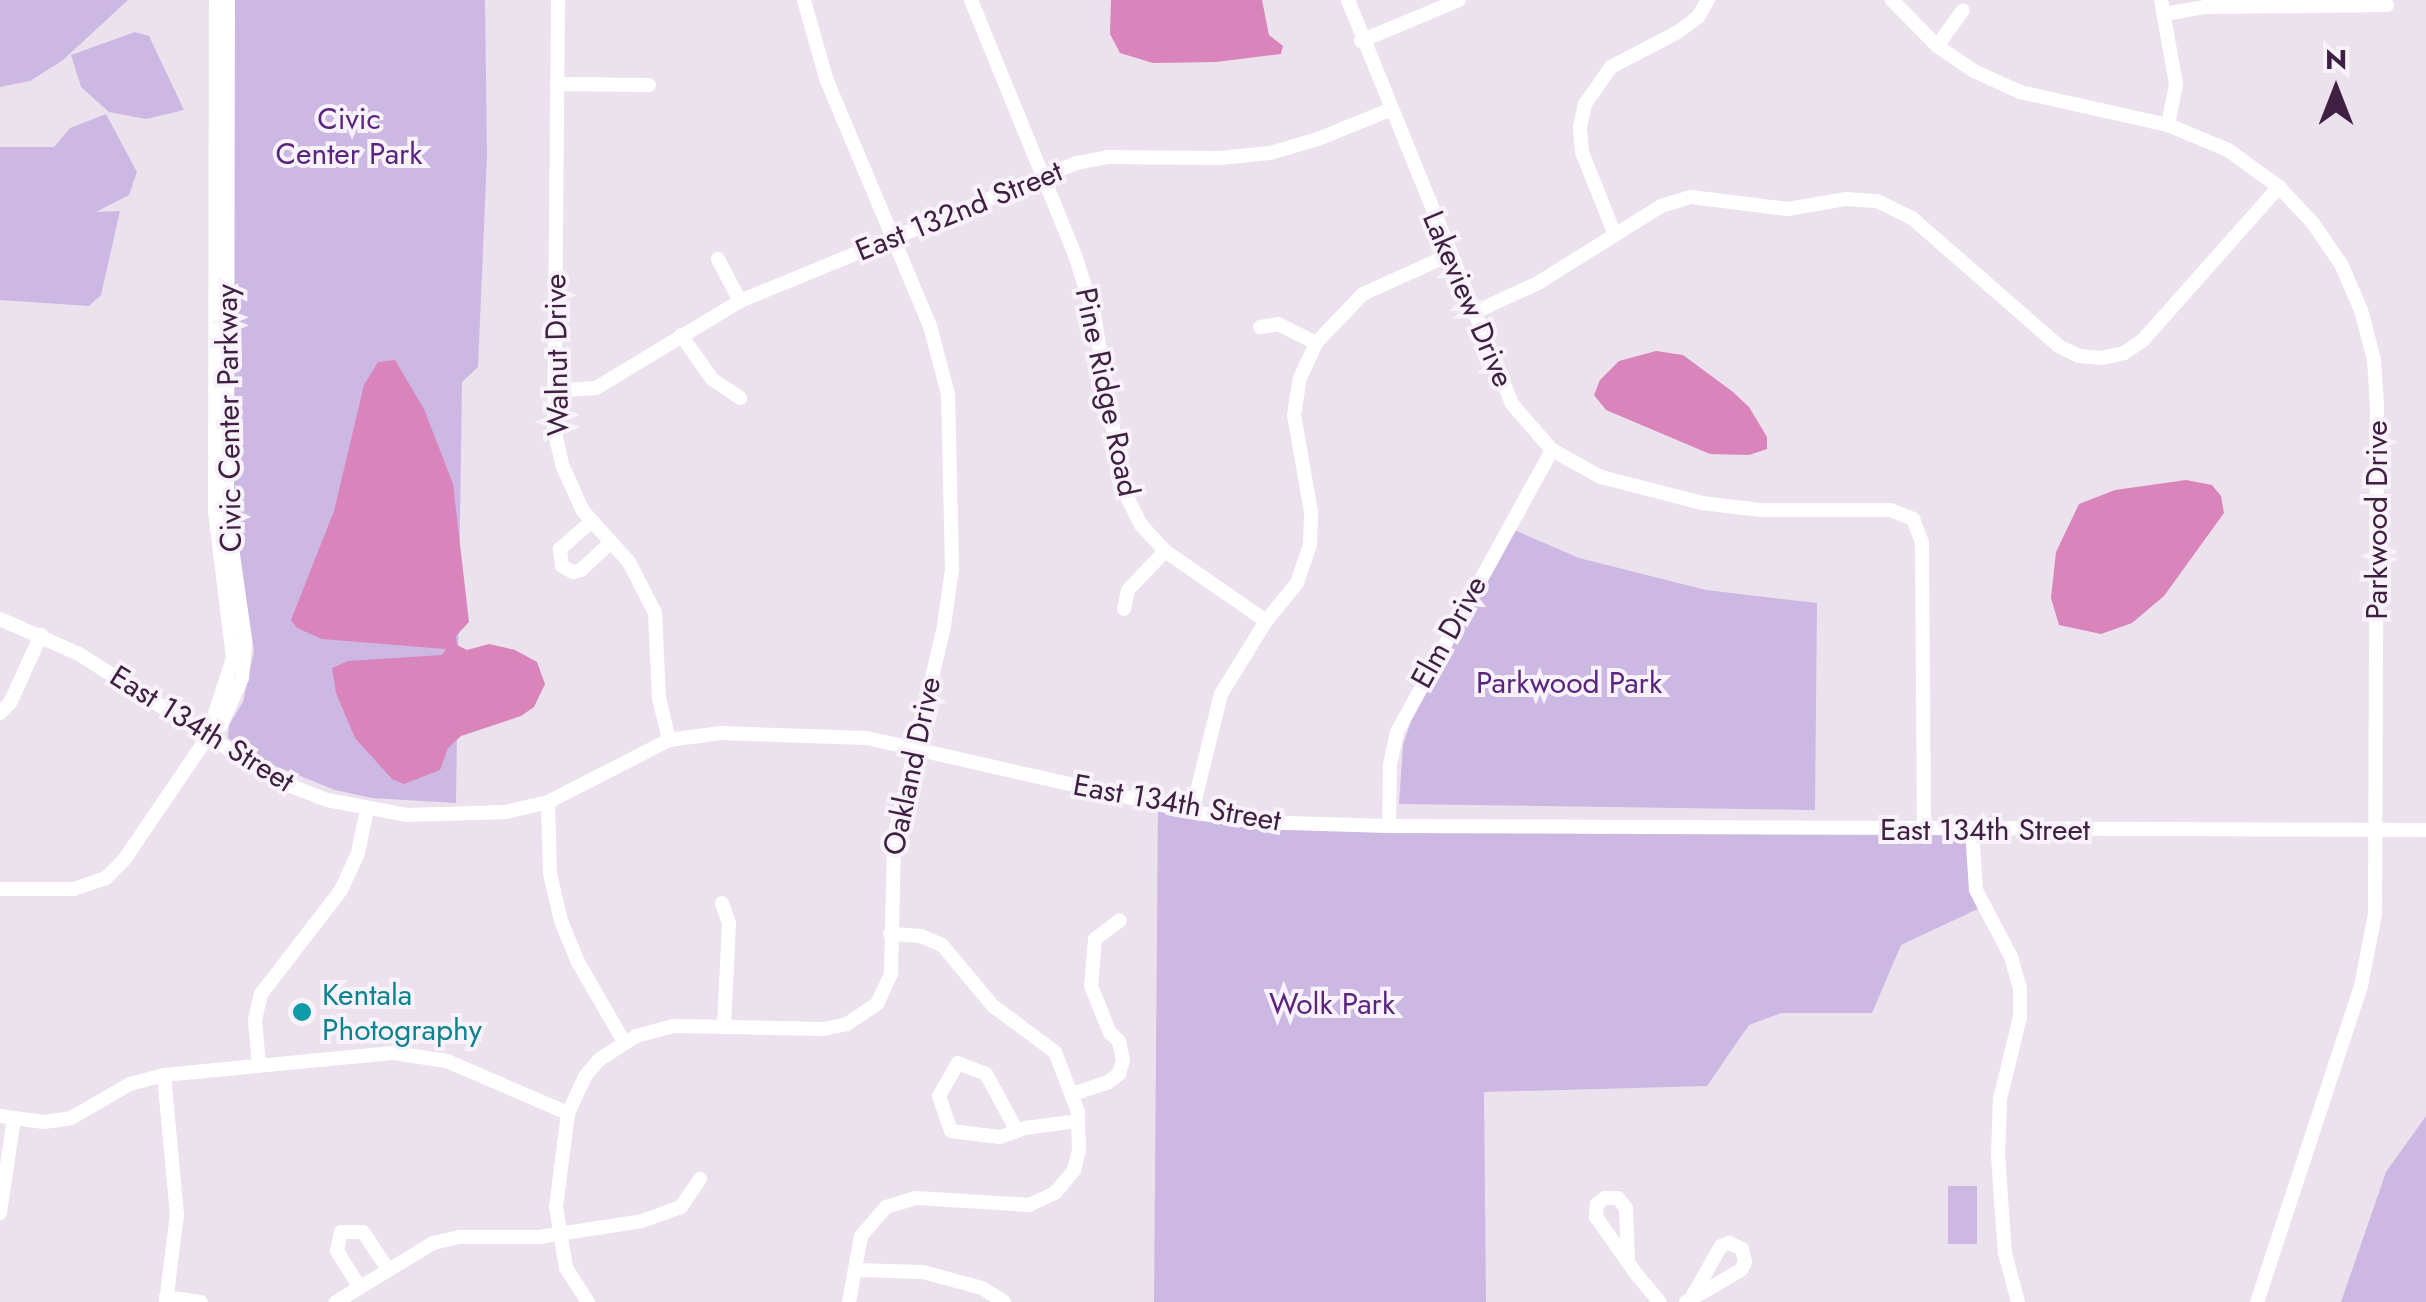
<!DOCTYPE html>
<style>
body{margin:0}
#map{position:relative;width:2426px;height:1302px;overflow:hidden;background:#ebe2ee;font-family:Jost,sans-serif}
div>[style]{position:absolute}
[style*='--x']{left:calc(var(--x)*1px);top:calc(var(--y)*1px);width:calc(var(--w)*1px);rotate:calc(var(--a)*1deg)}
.green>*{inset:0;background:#ccb8e2;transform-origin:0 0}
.water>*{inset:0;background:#d984ba}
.minor>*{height:14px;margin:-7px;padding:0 7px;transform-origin:7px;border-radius:7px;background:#fff}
.dots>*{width:28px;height:28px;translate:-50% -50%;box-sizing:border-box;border:5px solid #f8f3fa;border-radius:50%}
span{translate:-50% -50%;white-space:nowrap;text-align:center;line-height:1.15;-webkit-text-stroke:8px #f8f3fa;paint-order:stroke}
.park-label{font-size:30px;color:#5a257e}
.street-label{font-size:30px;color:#402042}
.culture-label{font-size:30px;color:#0d838f}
.left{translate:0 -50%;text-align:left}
.north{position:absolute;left:2286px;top:40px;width:100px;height:100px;-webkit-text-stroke:8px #f8f3fa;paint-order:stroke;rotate:0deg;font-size:28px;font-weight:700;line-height:40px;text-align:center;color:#402042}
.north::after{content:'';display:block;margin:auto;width:35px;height:45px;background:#402042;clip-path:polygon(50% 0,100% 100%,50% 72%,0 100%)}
</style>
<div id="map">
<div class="green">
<div style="clip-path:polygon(0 0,128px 0,63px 60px,30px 81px,0 87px)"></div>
<div style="clip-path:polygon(234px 0,485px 0,487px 156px,478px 367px,462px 382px,456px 803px,372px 798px,335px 790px,258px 759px,228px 738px,229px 725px,243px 702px,254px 651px,234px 519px)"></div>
<div style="clip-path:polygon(135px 32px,149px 36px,184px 110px,146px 119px,109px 112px,81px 87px,71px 55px)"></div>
<div style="clip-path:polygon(106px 114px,137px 172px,129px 195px,96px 212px,120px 211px,101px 295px,89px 306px,0 300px,0 147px,54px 147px,70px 128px)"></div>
<div style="clip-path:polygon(1512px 529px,1579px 558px,1706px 590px,1817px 603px,1815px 810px,1399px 804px,1403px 745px,1414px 712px)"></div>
<div style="clip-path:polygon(1158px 804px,1255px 822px,1972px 830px,1984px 906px,1901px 945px,1872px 1013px,1781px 1013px,1749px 1025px,1707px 1086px,1484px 1092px,1486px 1302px,1154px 1302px)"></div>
<div style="clip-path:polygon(2426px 1116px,2426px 1302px,2341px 1302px,2386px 1172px)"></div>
<div style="left:1948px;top:1186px;width:29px;height:58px"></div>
</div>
<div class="water">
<div style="clip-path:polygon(1111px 0,1262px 0,1269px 35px,1283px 46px,1281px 54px,1216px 62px,1153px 63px,1120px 53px,1110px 34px)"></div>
<div style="clip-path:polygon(1656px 351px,1683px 355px,1733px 392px,1749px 407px,1767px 437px,1767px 449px,1749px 455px,1710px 454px,1606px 410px,1594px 395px,1600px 380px,1619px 361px)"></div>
<div style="clip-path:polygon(395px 360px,424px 409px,453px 484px,469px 622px,456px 636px,457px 645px,467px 650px,489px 644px,515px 650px,537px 662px,545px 684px,534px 707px,521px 716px,461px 736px,448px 748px,440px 770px,404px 784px,392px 779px,355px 738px,336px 693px,332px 668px,348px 661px,442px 655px,446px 649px,322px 639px,297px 628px,291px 620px,334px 511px,364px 385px,378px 362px)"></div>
<div style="clip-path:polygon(2186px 480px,2212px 485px,2221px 496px,2224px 513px,2164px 596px,2132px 623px,2101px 634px,2059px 625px,2051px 598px,2056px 552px,2079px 504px,2115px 490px)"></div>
</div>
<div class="minor">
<div style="--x:558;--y:0;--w:429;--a:90.5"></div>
<div style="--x:554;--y:429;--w:39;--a:77"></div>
<div style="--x:563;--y:467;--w:48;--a:65.6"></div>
<div style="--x:583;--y:511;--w:69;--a:48"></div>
<div style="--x:629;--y:562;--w:57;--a:63"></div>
<div style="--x:655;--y:613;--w:85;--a:87.3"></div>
<div style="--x:659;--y:698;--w:43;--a:76.6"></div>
<div style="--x:971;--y:0;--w:275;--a:67.8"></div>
<div style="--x:1075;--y:255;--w:63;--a:72.4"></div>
<div style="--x:1094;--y:315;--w:176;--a:80.5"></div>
<div style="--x:1123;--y:489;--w:40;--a:63.4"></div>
<div style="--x:1141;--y:525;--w:35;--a:47"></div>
<div style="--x:1165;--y:551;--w:123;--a:34.7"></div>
<div style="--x:1348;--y:0;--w:436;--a:67.9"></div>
<div style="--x:1512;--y:404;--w:61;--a:49"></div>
<div style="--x:1552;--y:450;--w:56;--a:28.9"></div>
<div style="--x:1601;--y:477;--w:104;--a:14.4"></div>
<div style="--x:1702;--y:503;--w:59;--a:6.8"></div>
<div style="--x:1761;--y:510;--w:129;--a:0"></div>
<div style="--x:1890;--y:510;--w:25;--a:21"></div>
<div style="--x:1913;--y:519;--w:25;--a:69"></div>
<div style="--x:1922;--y:542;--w:288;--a:89.6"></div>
<div style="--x:1892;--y:0;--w:64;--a:45.6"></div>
<div style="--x:1937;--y:46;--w:45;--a:34"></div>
<div style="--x:1974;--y:71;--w:51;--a:24.5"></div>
<div style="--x:2020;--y:92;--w:152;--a:12.6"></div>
<div style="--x:2168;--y:125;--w:65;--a:22.6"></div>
<div style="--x:2228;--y:150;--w:63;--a:36"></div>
<div style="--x:2279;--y:187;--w:48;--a:46.7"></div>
<div style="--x:2312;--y:222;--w:51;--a:55.4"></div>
<div style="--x:2341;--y:264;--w:50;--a:66.5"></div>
<div style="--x:2361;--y:310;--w:52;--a:75.4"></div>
<div style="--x:2374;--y:360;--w:46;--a:86.3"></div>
<div style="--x:2377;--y:406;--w:508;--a:90.23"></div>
<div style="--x:2375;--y:914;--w:73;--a:101"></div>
<div style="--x:2361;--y:986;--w:333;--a:108.2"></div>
<div style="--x:2161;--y:0;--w:85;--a:79.9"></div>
<div style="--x:2176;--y:84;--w:42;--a:101"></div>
<div style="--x:2165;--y:14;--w:41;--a:-9.9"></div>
<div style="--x:2205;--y:7;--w:182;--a:-0.6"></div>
<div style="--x:1361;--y:41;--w:106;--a:-22.7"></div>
<div style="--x:1937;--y:46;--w:44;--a:-54.2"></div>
<div style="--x:557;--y:84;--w:92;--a:0.6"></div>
<div style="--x:1615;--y:235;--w:89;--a:-111.7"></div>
<div style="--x:1582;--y:152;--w:25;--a:-95"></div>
<div style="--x:1580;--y:127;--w:24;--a:-78"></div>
<div style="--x:1585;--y:104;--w:45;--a:-54.9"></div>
<div style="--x:1611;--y:67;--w:76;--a:-27.6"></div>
<div style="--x:1678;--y:32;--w:25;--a:-37"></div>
<div style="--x:1698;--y:17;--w:20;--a:-60"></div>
<div style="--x:718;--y:259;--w:47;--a:62.4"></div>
<div style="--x:1473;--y:313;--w:72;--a:-24.8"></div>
<div style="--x:1538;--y:283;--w:145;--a:-32"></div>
<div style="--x:1661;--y:206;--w:31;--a:-17"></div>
<div style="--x:1691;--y:197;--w:98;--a:7.1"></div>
<div style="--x:1788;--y:209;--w:59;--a:-9.8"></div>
<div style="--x:1846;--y:199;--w:31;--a:4"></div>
<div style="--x:1877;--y:201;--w:39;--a:26"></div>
<div style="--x:1912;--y:218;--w:196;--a:41.1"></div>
<div style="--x:2060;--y:347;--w:21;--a:25"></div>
<div style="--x:2079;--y:356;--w:23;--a:5"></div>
<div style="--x:2102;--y:358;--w:23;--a:-13"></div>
<div style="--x:2124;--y:353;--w:23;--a:-34"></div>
<div style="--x:2143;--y:340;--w:205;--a:-48.4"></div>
<div style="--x:1260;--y:327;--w:18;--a:-9"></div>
<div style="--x:1278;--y:324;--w:42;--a:26.6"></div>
<div style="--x:681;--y:335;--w:54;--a:54.8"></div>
<div style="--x:712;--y:379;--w:34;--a:34"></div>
<div style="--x:553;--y:391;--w:43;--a:-4"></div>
<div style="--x:596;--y:388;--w:168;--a:-31.1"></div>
<div style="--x:740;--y:301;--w:364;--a:-22.3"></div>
<div style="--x:1077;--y:163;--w:32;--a:-11"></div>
<div style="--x:1108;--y:157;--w:112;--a:0.5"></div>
<div style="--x:1220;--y:158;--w:50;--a:-5.7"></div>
<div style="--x:1270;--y:153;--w:50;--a:-16.3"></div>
<div style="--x:1318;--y:139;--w:77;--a:-22.2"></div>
<div style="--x:592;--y:521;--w:43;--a:138.8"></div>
<div style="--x:560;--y:549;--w:17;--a:83"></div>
<div style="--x:562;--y:566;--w:13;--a:29"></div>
<div style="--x:573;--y:572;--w:8;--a:-14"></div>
<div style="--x:581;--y:570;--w:41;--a:-43"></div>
<div style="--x:1124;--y:609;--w:19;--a:-78"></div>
<div style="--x:1128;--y:590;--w:54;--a:-46.5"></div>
<div style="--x:0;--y:619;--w:86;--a:23.9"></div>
<div style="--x:79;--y:654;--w:236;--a:32.5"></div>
<div style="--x:278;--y:781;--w:53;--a:21.2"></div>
<div style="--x:327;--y:800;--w:81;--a:10.6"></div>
<div style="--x:407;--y:815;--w:99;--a:-1.7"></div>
<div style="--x:506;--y:812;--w:43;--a:-13.4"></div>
<div style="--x:548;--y:802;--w:136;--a:-27.1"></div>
<div style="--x:669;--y:740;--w:52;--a:-7.7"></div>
<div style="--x:721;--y:733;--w:146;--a:2"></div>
<div style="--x:867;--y:738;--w:333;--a:12.8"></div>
<div style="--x:1192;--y:812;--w:64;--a:9"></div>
<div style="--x:1255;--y:822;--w:134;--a:1.7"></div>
<div style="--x:1389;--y:826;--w:1037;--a:0.22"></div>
<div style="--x:0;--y:713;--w:14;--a:-45"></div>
<div style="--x:10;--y:703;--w:75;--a:-65.5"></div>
<div style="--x:207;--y:738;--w:84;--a:-72"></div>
<div style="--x:233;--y:658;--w:147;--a:-97"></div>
<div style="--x:215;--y:512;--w:512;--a:-89.89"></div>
<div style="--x:548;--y:802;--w:72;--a:88.4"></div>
<div style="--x:550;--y:874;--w:48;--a:76.8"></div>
<div style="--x:561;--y:921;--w:44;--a:67.5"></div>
<div style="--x:578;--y:962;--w:92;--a:60.1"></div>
<div style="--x:1192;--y:812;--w:122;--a:-76.2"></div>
<div style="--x:1221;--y:694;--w:86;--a:-58.3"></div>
<div style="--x:1266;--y:621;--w:49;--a:-50.8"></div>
<div style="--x:1297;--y:583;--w:40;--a:-71.1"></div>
<div style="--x:1310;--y:545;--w:33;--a:-88"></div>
<div style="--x:1311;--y:512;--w:98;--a:-99.9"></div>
<div style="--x:1294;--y:415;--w:37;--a:-81"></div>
<div style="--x:1300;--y:378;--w:38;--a:-65"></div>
<div style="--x:1316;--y:343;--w:68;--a:-46.2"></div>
<div style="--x:1363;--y:294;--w:94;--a:-24.4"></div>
<div style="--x:1389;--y:826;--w:61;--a:-89.1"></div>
<div style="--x:1390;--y:765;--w:34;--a:-78"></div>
<div style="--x:1397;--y:732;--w:322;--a:-61.2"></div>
<div style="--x:1972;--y:830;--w:60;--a:86.2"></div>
<div style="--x:1976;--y:890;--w:76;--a:62.4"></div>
<div style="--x:2011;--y:957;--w:33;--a:74"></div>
<div style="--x:2020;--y:989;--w:28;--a:90"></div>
<div style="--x:2020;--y:1017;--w:84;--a:103.7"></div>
<div style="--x:2000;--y:1099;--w:57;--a:92"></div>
<div style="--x:1998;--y:1156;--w:97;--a:85.9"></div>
<div style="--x:2005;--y:1253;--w:51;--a:75.1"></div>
<div style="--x:0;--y:889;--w:74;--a:0"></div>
<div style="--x:74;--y:889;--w:34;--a:-19"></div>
<div style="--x:106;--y:878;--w:25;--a:-45"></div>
<div style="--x:124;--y:860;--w:148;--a:-55.8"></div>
<div style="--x:207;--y:738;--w:19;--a:-43"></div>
<div style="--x:221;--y:725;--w:51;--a:-65.9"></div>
<div style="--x:242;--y:678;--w:38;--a:-85"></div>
<div style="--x:245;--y:640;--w:129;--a:-98"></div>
<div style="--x:227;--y:512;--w:512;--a:-89.89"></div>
<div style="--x:722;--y:903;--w:21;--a:71"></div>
<div style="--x:729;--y:923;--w:103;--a:92.8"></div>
<div style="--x:259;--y:1065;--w:45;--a:-95.1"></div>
<div style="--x:255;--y:1020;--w:27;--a:-77"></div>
<div style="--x:261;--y:994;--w:131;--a:-52.4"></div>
<div style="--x:341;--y:890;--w:41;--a:-65.3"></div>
<div style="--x:358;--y:853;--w:44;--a:-78.2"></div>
<div style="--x:164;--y:1075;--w:140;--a:84.7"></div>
<div style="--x:177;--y:1214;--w:89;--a:97.1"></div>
<div style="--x:1072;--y:1094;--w:38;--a:-18"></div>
<div style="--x:1108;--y:1082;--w:14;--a:-36"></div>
<div style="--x:1119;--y:1074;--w:15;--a:-74"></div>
<div style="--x:1123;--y:1060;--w:19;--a:-102"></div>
<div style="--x:1119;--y:1041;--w:12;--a:-138"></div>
<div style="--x:1110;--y:1033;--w:51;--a:-112"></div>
<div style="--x:1091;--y:986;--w:47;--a:-85.1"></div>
<div style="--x:1095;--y:939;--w:31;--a:-37"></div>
<div style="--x:0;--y:1116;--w:44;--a:7.8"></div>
<div style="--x:44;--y:1122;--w:27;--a:-8"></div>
<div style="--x:71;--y:1118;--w:68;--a:-30"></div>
<div style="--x:130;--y:1084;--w:35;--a:-15"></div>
<div style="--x:164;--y:1075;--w:230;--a:-5.5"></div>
<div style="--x:393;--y:1053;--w:55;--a:8.4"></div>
<div style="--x:447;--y:1061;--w:132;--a:23.3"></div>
<div style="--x:1017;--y:1131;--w:65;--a:-118.5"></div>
<div style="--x:986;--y:1074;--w:30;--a:-159"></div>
<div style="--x:958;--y:1063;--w:38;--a:120"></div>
<div style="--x:939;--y:1096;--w:37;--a:71"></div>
<div style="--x:951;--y:1131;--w:49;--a:7"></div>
<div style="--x:1000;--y:1137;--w:18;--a:-19"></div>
<div style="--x:1017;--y:1131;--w:9;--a:-21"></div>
<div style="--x:1025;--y:1128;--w:53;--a:-7.5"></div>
<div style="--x:0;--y:1213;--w:96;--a:-81.6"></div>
<div style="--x:1628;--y:1261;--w:53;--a:-92.2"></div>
<div style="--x:1626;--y:1208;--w:13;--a:-129"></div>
<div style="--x:1618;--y:1198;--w:13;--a:180"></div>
<div style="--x:1605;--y:1198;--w:10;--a:143"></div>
<div style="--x:1597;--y:1204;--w:13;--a:94"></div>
<div style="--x:1596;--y:1217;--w:71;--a:54.7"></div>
<div style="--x:1637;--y:1275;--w:35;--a:50"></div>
<div style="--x:855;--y:1270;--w:68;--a:1.7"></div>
<div style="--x:923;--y:1272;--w:61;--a:15.2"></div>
<div style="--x:982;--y:1288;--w:26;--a:32"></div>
<div style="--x:360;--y:1288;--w:44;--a:-121.9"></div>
<div style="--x:337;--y:1251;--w:19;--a:-78"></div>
<div style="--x:341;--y:1232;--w:22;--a:0"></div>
<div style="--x:363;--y:1232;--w:45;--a:56"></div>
<div style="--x:166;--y:1297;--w:35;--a:8"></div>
<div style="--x:336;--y:1302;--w:114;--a:-31.3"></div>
<div style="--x:433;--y:1243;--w:28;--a:-13"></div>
<div style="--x:460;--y:1237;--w:79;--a:0"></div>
<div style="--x:539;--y:1237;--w:104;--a:-8.8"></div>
<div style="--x:642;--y:1221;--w:41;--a:-19.7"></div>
<div style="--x:681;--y:1207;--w:34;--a:-56"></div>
<div style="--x:588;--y:1302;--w:40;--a:-122.9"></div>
<div style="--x:566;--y:1268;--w:62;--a:-99.3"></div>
<div style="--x:556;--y:1207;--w:95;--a:-82.7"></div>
<div style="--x:568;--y:1113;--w:42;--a:-64.7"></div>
<div style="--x:586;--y:1075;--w:21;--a:-49"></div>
<div style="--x:600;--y:1059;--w:43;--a:-32.6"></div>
<div style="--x:636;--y:1036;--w:39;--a:-15"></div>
<div style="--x:674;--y:1026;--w:150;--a:1.1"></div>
<div style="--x:824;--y:1029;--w:24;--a:-12"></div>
<div style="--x:847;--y:1024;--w:36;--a:-34"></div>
<div style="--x:877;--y:1004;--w:33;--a:-65"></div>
<div style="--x:891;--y:974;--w:136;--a:-88.7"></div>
<div style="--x:894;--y:838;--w:218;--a:-76.7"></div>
<div style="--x:944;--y:626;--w:58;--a:-82"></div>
<div style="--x:952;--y:569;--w:175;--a:-91.3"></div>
<div style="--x:948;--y:394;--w:70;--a:-104.8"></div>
<div style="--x:930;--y:326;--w:269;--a:-112.8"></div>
<div style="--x:826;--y:78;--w:81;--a:-105.8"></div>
<div style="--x:849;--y:1302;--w:67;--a:-79.7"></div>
<div style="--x:861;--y:1236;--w:38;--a:-49"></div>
<div style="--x:886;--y:1207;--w:31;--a:-17"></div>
<div style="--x:916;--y:1198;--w:113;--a:3.5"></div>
<div style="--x:1029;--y:1205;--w:29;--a:-25"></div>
<div style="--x:1055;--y:1193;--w:30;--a:-50"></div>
<div style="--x:1074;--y:1170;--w:21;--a:-76"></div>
<div style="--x:1079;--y:1150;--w:38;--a:-92"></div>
<div style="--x:1078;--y:1112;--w:64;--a:-111"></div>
<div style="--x:1055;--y:1052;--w:77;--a:-143.4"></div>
<div style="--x:993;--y:1006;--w:80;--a:-129.9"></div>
<div style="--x:942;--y:945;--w:23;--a:-157"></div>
<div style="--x:921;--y:936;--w:31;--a:-176"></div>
<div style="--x:1686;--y:1302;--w:64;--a:-30.2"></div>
<div style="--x:1741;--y:1270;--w:9;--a:-63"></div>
<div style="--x:1745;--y:1262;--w:13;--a:-103"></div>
<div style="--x:1742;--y:1249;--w:14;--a:-155"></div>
<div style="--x:1729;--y:1243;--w:9;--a:159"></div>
<div style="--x:1721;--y:1246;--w:56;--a:119.7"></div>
</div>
<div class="dots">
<div style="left:302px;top:1012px;background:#0f9aa8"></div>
</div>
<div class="park-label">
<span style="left:349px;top:136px">Civic<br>Center Park</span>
<span style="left:1569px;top:683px">Parkwood Park</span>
<span style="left:1332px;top:1004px">Wolk Park</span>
</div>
<div class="street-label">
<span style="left:959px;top:211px;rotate:-22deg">East 132nd Street</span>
<span style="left:1468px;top:299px;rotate:67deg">Lakeview Drive</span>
<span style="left:557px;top:355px;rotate:-91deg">Walnut Drive</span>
<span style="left:1107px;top:392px;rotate:78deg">Pine Ridge Road</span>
<span style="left:229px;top:418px;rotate:-91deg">Civic Center Parkway</span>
<span style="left:2377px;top:520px;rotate:-90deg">Parkwood Drive</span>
<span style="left:1449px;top:632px;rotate:-61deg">Elm Drive</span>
<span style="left:202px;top:729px;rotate:32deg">East 134th Street</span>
<span style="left:912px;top:766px;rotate:-78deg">Oakland Drive</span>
<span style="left:1177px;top:803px;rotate:10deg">East 134th Street</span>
<span style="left:1985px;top:830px">East 134th Street</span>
</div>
<div class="culture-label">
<span class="left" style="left:322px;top:1012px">Kentala<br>Photography</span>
</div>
<div class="north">N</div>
</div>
